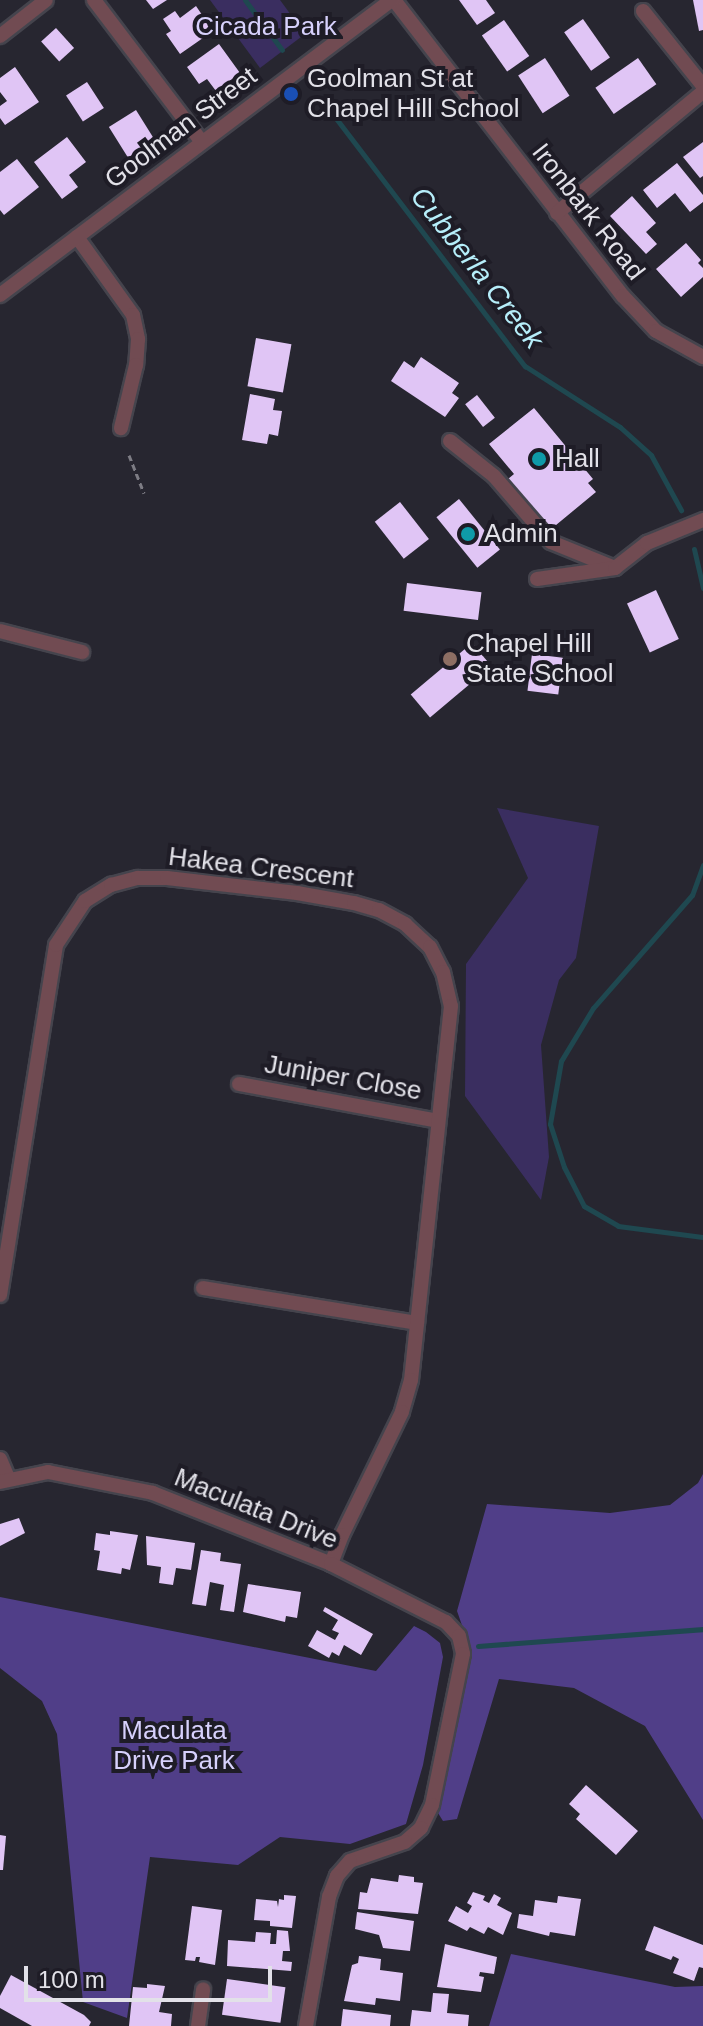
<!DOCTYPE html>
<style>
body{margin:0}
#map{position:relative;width:703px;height:2026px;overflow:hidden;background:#272630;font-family:Helvetica,sans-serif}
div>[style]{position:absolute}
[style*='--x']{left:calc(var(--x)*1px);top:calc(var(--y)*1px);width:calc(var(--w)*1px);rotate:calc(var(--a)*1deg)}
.green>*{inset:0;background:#3a2e60}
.forest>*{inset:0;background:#503e88}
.stream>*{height:5px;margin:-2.5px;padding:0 2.5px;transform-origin:2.5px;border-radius:2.5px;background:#1f4850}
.building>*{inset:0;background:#e0c5f5;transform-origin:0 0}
.path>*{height:3px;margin-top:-1.5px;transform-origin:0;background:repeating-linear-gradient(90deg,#7d7c84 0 6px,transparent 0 10px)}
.roads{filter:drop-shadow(2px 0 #45444d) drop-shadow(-2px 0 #45444d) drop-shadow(0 2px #45444d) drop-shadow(0 -2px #45444d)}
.street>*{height:14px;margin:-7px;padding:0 7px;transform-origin:7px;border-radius:7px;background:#714b52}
.dots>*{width:22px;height:22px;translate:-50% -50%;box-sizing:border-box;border:4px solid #1e1c26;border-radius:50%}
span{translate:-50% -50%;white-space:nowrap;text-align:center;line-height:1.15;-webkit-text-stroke:8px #1e1c26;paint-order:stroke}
.park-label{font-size:26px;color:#d7d1fc}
.poi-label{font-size:26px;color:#e2e1e8}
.left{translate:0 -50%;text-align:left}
.street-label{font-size:26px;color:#e2e1e8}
.water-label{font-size:28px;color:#b6eefa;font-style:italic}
.scale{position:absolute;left:24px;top:1966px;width:248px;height:36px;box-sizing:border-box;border:4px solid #e2e1e8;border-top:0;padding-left:10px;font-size:24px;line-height:28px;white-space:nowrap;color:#e2e1e8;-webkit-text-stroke:6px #1e1c26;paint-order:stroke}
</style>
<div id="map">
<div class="green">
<div style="clip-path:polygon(210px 0,280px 0,305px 34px,260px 68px)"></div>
<div style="clip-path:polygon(497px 808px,599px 826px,576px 958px,559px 980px,541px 1045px,549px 1157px,541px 1200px,465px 1096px,466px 964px,528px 878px)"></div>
</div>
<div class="forest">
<div style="clip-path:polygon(703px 1474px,703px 1820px,645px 1726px,574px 1688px,499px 1679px,457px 1819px,443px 1821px,438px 1813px,472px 1654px,457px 1611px,487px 1504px,610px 1513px,670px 1505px,698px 1483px)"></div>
<div style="clip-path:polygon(0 1597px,376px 1671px,414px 1626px,426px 1632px,440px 1643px,443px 1657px,423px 1765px,406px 1824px,350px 1844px,280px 1837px,238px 1865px,150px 1857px,127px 2018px,83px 2002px,57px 1734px,42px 1701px,0 1668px)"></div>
<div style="clip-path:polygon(511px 1954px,675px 1987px,703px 1986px,703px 2026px,489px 2026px)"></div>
</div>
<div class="stream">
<div style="--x:245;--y:0;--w:62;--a:53.5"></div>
<div style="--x:322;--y:100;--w:335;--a:52.7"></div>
<div style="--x:525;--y:366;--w:113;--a:32.7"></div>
<div style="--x:620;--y:427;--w:42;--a:42.1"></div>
<div style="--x:651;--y:455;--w:63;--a:61.4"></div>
<div style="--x:694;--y:549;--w:40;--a:77"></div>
<div style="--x:703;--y:865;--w:32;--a:110"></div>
<div style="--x:692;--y:895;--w:150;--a:131.2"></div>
<div style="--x:593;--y:1008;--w:62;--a:121.1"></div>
<div style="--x:561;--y:1061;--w:64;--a:99.9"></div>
<div style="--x:550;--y:1124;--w:45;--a:72"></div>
<div style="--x:564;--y:1167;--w:44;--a:62.9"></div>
<div style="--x:584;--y:1206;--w:39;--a:30"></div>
<div style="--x:618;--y:1226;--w:86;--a:7.4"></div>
<div style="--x:478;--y:1646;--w:226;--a:-4.3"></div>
</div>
<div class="building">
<div style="clip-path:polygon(146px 0,167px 0,153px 9px)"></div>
<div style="clip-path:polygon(459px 0,486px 0,495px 13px,477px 25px)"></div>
<div style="clip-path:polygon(693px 0,703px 0,703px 30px,699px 31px)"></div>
<div style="clip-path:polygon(196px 6px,213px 31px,180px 54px,166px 34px,171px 31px,163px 19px,175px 11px,180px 18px)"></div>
<div style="left:583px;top:19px;width:47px;height:23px;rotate:55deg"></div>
<div style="left:504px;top:20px;width:44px;height:27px;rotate:55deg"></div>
<div style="left:56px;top:28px;width:27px;height:20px;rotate:48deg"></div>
<div style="clip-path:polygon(219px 44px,240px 73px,216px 91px,207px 79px,199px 84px,187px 67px)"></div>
<div style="left:545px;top:58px;width:45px;height:32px;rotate:57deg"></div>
<div style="left:638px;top:58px;width:32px;height:52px;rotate:55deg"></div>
<div style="clip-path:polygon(15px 67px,39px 102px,5px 125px,0 118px,0 106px,7px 101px,0 92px,0 78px)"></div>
<div style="left:87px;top:82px;width:31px;height:25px;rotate:57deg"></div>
<div style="left:136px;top:110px;width:36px;height:32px;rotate:58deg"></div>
<div style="clip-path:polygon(67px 137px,86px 162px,69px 175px,78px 187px,62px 199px,34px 162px)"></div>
<div style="clip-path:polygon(703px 142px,703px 176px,700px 178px,683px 157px)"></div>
<div style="clip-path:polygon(17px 159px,39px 187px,4px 215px,0 210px,0 172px)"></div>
<div style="clip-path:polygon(677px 163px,703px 195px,703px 202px,690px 212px,675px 193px,657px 208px,643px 190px)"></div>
<div style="clip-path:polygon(632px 196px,656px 223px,646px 232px,657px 244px,646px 254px,610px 216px)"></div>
<div style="clip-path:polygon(686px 243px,701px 260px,698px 263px,703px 268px,703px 277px,681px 297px,656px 269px)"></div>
<div style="left:256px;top:338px;width:36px;height:49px;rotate:10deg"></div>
<div style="clip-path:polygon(421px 357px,459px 383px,452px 393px,459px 398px,445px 417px,391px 381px,404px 361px,414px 368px)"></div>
<div style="clip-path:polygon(250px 394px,275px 399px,273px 410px,282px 411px,278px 436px,269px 434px,267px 444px,242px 440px)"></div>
<div style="left:477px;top:395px;width:29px;height:15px;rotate:52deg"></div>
<div style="clip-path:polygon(534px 408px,593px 479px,588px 483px,596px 492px,550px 530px,508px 479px,514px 474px,489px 444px)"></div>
<div style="left:459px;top:499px;width:65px;height:29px;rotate:51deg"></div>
<div style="left:400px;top:502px;width:47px;height:32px;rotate:52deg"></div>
<div style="left:407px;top:583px;width:75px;height:28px;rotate:7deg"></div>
<div style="left:656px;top:590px;width:54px;height:32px;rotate:65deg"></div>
<div style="left:472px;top:643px;width:30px;height:80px;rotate:50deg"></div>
<div style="left:532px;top:654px;width:31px;height:37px;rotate:7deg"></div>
<div style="clip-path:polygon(19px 1518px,25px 1533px,0 1546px,0 1524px)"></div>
<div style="clip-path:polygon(110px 1531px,138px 1535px,130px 1570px,122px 1568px,121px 1574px,97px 1570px,100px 1551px,94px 1550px,96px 1533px,110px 1535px)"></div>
<div style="clip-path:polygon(146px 1536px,195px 1543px,191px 1570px,176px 1568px,173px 1585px,159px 1583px,161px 1567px,147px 1565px)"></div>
<div style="clip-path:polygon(201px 1550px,221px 1553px,220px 1561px,241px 1564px,234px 1612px,220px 1610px,224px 1585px,210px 1582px,206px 1606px,192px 1604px)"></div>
<div style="clip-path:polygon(248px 1584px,301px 1592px,297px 1618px,286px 1616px,285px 1622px,243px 1612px)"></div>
<div style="clip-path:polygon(325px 1607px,373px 1634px,361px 1655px,344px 1645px,339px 1656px,332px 1652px,329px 1658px,308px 1646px,317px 1630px,335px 1640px,339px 1633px,332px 1630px,338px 1620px,323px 1611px)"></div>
<div style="clip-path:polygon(586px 1785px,638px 1831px,616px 1855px,576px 1819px,580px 1814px,569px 1804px)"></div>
<div style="clip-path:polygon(0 1835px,6px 1836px,3px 1870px,0 1870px)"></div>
<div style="clip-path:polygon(399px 1875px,414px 1877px,414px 1882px,423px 1883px,418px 1914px,358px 1909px,360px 1892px,367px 1893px,371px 1878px,398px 1882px)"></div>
<div style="clip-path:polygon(473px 1892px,485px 1896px,483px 1900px,489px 1903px,494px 1894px,501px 1898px,497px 1905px,512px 1913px,503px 1935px,488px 1927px,484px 1934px,470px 1927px,467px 1931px,448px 1921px,456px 1906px,468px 1913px,472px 1906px,467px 1903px)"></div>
<div style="clip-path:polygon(284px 1895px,296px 1896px,292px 1928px,270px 1926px,270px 1921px,254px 1920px,256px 1899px,277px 1901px,278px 1907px,279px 1899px,284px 1900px)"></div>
<div style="clip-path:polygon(558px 1896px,581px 1899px,575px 1936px,550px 1932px,549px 1936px,517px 1928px,519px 1914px,533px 1916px,535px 1900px,557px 1903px)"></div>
<div style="clip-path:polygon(192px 1906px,222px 1910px,215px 1965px,199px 1962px,200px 1957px,196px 1957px,195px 1961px,185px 1960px)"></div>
<div style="clip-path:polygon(357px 1912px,414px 1921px,410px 1951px,383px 1948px,379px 1935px,355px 1929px)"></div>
<div style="clip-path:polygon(654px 1926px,703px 1945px,703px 1968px,699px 1967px,694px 1981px,673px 1973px,679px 1959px,673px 1956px,671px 1960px,645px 1950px)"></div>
<div style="clip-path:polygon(277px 1930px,288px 1931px,290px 1951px,283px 1951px,282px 1961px,292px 1962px,291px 1971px,227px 1966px,228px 1940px,255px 1942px,256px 1932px,271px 1933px,270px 1944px,276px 1944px)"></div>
<div style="clip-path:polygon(445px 1944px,497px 1957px,494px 1974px,480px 1972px,479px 1976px,484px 1977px,481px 1992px,437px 1987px)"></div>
<div style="clip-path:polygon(359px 1956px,381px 1959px,380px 1970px,403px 1973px,400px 2001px,376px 1998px,375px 2005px,344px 2001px,352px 1965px,358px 1963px)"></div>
<div style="clip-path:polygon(11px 1975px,84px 2015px,91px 2022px,89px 2026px,32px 2026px,0 2008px,0 1996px)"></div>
<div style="left:227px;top:1979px;width:59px;height:36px;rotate:8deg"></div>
<div style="clip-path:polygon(147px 1984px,165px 1986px,159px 2012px,172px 2014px,171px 2026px,129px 2026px,133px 1987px,147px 1988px)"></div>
<div style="clip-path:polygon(433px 1993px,449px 1994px,447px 2013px,469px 2015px,468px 2026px,410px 2026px,412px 2010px,431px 2012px)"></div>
<div style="clip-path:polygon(343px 2009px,391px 2015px,390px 2026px,341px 2026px)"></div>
</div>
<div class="path">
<div style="--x:129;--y:455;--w:41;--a:68.5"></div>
</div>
<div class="roads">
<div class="street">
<div style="--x:94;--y:0;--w:177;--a:52.8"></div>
<div style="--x:394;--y:0;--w:374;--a:52.3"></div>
<div style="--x:623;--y:296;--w:48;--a:46.7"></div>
<div style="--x:656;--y:331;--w:54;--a:29"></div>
<div style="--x:643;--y:11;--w:96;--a:51.3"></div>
<div style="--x:0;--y:36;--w:58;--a:-38"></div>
<div style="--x:557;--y:213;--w:190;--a:-39.7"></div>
<div style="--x:77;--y:237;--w:96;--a:54.3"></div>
<div style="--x:133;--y:315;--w:25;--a:78"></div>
<div style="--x:138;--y:339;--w:26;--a:94"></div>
<div style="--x:136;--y:365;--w:65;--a:103.4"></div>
<div style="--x:0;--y:295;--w:491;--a:-37"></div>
<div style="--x:450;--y:441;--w:56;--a:38.5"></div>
<div style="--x:494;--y:476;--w:87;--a:49.2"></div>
<div style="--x:551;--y:542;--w:69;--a:22.1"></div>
<div style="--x:537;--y:579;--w:79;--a:-8"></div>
<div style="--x:615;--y:568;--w:41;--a:-38"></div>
<div style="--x:647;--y:543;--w:61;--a:-22.3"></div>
<div style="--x:0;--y:631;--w:85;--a:14.4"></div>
<div style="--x:239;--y:1084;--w:202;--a:10.5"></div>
<div style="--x:203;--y:1288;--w:217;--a:9.3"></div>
<div style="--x:0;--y:1295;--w:354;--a:-80.9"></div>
<div style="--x:56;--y:945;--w:53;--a:-56.6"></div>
<div style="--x:85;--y:901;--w:31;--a:-32"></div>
<div style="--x:111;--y:885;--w:28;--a:-15"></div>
<div style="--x:138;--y:878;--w:29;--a:0"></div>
<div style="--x:167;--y:878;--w:131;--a:6.6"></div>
<div style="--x:297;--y:893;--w:58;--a:10"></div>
<div style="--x:354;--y:903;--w:26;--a:16"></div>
<div style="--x:379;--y:910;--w:30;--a:28"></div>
<div style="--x:405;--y:924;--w:34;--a:43"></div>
<div style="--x:430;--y:947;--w:28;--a:63"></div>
<div style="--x:443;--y:972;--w:35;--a:77"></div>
<div style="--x:451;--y:1006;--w:376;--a:96.1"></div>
<div style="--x:411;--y:1380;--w:33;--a:106"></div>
<div style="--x:402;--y:1412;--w:137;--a:116"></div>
<div style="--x:342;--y:1535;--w:31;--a:111"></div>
<div style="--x:0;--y:1459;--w:21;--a:67"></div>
<div style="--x:0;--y:1482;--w:49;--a:-11.8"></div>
<div style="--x:48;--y:1472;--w:107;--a:11.3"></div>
<div style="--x:153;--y:1493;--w:192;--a:21.7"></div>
<div style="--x:331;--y:1564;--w:129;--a:26.8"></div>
<div style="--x:446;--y:1622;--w:19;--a:47"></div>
<div style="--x:459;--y:1636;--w:18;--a:77"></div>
<div style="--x:463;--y:1654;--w:154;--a:101.6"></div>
<div style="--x:432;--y:1805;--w:25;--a:116"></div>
<div style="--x:421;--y:1828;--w:21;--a:139"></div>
<div style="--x:405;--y:1842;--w:58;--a:160.9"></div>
<div style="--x:350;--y:1861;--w:20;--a:131"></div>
<div style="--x:337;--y:1876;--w:22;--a:111"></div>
<div style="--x:329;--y:1897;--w:131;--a:100.1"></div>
<div style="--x:198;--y:2026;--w:37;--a:-82"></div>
</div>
</div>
<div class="dots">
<div style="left:291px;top:94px;background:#1a4fb4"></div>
<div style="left:539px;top:459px;background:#0f9aa8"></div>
<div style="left:468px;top:534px;background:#0f9aa8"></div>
<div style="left:450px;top:659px;background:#8d6e63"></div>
</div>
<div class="park-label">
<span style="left:266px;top:27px">Cicada Park</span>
<span style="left:174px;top:1746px">Maculata<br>Drive Park</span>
</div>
<div class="poi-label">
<span class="left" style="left:307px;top:94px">Goolman St at<br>Chapel Hill School</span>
<span class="left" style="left:555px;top:459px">Hall</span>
<span class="left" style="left:484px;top:534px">Admin</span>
<span class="left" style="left:466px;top:659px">Chapel Hill<br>State School</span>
</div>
<div class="street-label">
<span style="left:181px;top:128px;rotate:-37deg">Goolman Street</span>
<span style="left:588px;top:212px;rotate:52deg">Ironbark Road</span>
<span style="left:261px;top:868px;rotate:7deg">Hakea Crescent</span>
<span style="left:343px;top:1078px;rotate:10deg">Juniper Close</span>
<span style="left:256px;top:1509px;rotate:22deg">Maculata Drive</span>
</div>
<div class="water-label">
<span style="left:477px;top:268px;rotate:52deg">Cubberla Creek</span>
</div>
<div class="scale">100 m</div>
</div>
